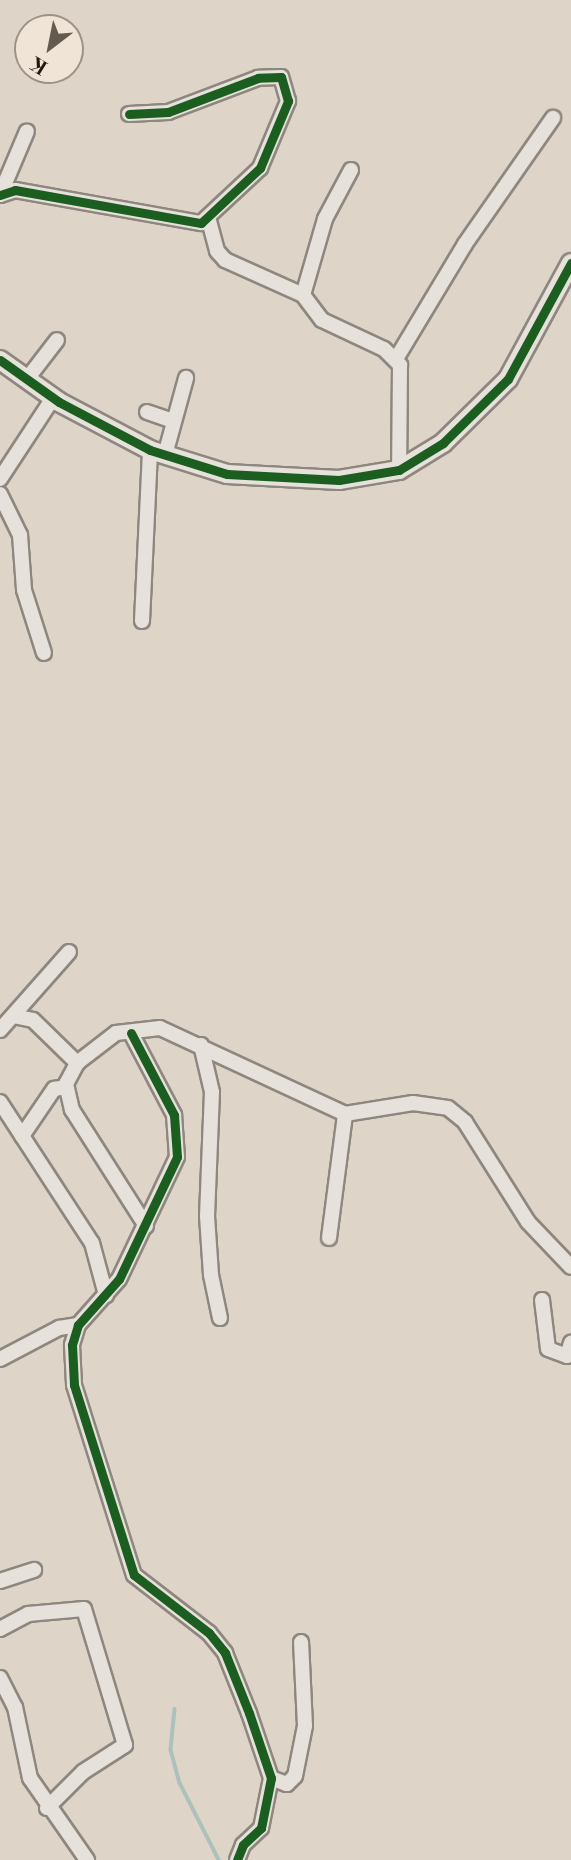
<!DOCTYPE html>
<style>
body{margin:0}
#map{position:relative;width:571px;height:1860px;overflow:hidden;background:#ded5c8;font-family:"Libre Bodoni",serif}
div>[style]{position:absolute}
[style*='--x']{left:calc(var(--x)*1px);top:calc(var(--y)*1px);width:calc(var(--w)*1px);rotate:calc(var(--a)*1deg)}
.stream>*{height:3.5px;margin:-1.75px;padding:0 1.75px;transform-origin:1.75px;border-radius:1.75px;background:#acc1bb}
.roads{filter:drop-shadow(2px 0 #8e877f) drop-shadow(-2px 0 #8e877f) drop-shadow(0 2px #8e877f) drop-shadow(0 -2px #8e877f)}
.minor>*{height:14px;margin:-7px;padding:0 7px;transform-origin:7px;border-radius:7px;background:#e6e1da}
.tertiary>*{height:18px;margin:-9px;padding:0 9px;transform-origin:9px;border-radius:9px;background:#e6e1da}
.cycleway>*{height:9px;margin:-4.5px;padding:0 4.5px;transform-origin:4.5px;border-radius:4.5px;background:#1b5e20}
span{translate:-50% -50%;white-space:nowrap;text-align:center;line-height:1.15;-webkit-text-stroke:7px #efe4d5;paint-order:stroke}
.north{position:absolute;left:14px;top:14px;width:70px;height:70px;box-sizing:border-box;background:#efe4d5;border:2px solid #9e9286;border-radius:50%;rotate:212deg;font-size:19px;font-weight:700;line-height:28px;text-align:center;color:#241810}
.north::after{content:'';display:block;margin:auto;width:24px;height:32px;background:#655a50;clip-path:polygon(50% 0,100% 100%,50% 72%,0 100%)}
</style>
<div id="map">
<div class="stream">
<div style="--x:175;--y:1709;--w:41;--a:95.6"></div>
<div style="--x:171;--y:1750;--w:34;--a:75"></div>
<div style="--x:180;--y:1783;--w:86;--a:63.1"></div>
</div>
<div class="roads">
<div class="minor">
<div style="--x:351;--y:170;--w:55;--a:118"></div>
<div style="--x:325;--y:219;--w:79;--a:106.1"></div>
<div style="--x:303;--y:295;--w:31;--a:53"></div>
<div style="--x:322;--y:320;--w:68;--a:25.1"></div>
<div style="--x:384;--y:349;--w:23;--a:45"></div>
<div style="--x:400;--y:365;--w:105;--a:90.5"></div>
<div style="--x:0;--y:195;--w:16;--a:-18"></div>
<div style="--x:15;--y:190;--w:189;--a:10.1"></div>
<div style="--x:201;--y:223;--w:81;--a:-43"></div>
<div style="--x:260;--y:168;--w:73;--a:-67.3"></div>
<div style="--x:288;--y:101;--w:25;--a:-106"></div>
<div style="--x:281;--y:77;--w:23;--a:178"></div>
<div style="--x:258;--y:78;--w:96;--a:159.3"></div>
<div style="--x:168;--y:112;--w:39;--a:177"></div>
<div style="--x:0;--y:195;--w:69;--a:-67.1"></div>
<div style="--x:208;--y:217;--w:35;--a:75"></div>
<div style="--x:217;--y:251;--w:12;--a:48"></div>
<div style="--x:225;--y:260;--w:85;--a:24.2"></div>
<div style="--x:396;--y:359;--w:134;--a:-59"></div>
<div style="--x:465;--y:244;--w:154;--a:-55.1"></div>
<div style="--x:27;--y:379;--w:49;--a:-52.4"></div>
<div style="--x:147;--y:412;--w:28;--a:19"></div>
<div style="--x:165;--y:455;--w:80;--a:-74.7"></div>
<div style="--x:0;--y:479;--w:97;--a:-56.8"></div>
<div style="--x:0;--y:494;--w:46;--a:64"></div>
<div style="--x:20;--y:535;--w:55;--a:85.8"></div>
<div style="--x:24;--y:590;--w:66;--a:72.4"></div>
<div style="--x:142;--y:621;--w:171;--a:-87.3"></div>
<div style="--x:13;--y:1016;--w:20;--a:11"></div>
<div style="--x:33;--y:1020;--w:62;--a:44.3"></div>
<div style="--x:0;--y:1030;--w:104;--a:-48.5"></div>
<div style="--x:131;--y:1033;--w:93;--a:62.3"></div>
<div style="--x:174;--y:1115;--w:42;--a:85.9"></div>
<div style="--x:177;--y:1157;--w:135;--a:115.4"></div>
<div style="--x:119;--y:1279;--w:62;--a:131.7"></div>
<div style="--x:78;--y:1325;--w:21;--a:107"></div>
<div style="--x:72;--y:1345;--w:40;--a:87.1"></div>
<div style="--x:74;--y:1385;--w:199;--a:72.5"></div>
<div style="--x:134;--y:1575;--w:95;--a:37.7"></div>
<div style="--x:209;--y:1633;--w:26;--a:51"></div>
<div style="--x:225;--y:1653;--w:65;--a:68.2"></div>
<div style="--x:249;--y:1713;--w:69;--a:71.3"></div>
<div style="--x:271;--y:1778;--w:51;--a:101.3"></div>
<div style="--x:261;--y:1828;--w:25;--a:137"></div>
<div style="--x:243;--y:1845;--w:16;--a:112"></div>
<div style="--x:201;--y:1045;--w:48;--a:76.8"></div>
<div style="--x:212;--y:1092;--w:124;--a:92.3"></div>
<div style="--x:207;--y:1216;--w:59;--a:86.1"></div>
<div style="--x:211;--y:1275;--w:44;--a:78.2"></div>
<div style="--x:0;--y:1102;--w:168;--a:56.9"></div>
<div style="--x:92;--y:1243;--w:54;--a:74.9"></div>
<div style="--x:22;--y:1136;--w:57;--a:-55.8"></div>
<div style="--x:54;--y:1089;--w:12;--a:-9"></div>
<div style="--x:146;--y:1226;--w:138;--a:-122.5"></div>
<div style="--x:72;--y:1110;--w:27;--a:-103"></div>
<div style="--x:66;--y:1084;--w:24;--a:-62"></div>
<div style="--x:77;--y:1063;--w:49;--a:-37.6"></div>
<div style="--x:116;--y:1033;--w:44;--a:-6.5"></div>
<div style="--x:160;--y:1028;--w:204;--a:24.9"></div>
<div style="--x:345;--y:1114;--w:69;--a:-9.2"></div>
<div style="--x:413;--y:1103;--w:35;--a:8"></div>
<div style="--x:448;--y:1108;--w:22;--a:39"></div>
<div style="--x:465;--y:1122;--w:118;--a:57.8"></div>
<div style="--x:528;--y:1222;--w:62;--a:46.3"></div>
<div style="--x:329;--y:1238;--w:125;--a:-82.6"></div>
<div style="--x:542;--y:1300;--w:49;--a:83"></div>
<div style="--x:548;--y:1349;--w:20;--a:20"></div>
<div style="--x:567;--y:1356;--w:14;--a:-73"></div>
<div style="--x:0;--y:1359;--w:67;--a:-27.7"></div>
<div style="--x:59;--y:1328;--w:19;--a:-9"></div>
<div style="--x:0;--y:1581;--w:36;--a:-18"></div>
<div style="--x:0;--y:1629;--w:32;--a:-28"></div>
<div style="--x:28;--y:1614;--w:56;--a:-5.1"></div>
<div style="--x:84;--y:1609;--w:142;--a:73.2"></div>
<div style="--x:125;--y:1745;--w:50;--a:147.3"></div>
<div style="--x:83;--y:1772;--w:51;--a:135"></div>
<div style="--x:0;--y:1678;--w:33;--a:63"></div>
<div style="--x:15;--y:1707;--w:73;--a:78.1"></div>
<div style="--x:30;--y:1778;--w:100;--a:55.2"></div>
<div style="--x:271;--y:1778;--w:17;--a:21"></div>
<div style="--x:287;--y:1784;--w:11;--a:-45"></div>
<div style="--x:295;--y:1776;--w:51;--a:-78.7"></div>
<div style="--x:305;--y:1726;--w:84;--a:-92.7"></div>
</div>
<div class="tertiary">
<div style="--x:0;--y:360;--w:72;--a:35.4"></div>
<div style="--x:59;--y:402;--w:103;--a:27.8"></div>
<div style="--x:150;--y:450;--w:81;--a:17.3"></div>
<div style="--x:227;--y:474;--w:112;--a:3.1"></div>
<div style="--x:339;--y:480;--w:61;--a:-9.5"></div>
<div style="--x:399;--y:470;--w:52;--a:-31.5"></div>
<div style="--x:443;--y:443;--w:91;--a:-44.6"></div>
<div style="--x:508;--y:379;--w:132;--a:-61.5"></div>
</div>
</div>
<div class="cycleway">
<div style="--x:0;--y:195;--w:16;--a:-18"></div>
<div style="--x:15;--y:190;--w:189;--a:10.1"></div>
<div style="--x:201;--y:223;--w:81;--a:-43"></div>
<div style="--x:260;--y:168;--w:73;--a:-67.3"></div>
<div style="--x:288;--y:101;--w:25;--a:-106"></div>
<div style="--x:281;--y:77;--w:23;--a:178"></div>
<div style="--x:258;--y:78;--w:96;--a:159.3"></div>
<div style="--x:168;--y:112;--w:39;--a:177"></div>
<div style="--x:0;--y:360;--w:72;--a:35.4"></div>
<div style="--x:59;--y:402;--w:103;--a:27.8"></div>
<div style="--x:150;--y:450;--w:81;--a:17.3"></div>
<div style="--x:227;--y:474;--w:112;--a:3.1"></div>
<div style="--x:339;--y:480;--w:61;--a:-9.5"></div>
<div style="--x:399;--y:470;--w:52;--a:-31.5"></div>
<div style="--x:443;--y:443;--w:91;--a:-44.6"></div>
<div style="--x:508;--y:379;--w:132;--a:-61.5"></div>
<div style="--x:131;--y:1033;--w:93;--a:62.3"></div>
<div style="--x:174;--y:1115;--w:42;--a:85.9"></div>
<div style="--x:177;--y:1157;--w:135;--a:115.4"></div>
<div style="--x:119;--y:1279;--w:62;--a:131.7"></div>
<div style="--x:78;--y:1325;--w:21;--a:107"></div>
<div style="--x:72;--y:1345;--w:40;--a:87.1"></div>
<div style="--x:74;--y:1385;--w:199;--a:72.5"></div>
<div style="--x:134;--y:1575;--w:95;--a:37.7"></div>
<div style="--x:209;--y:1633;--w:26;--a:51"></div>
<div style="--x:225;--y:1653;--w:65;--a:68.2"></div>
<div style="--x:249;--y:1713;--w:69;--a:71.3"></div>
<div style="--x:271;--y:1778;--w:51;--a:101.3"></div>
<div style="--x:261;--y:1828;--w:25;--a:137"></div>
<div style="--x:243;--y:1845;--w:16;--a:112"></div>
</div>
<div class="north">K</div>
</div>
